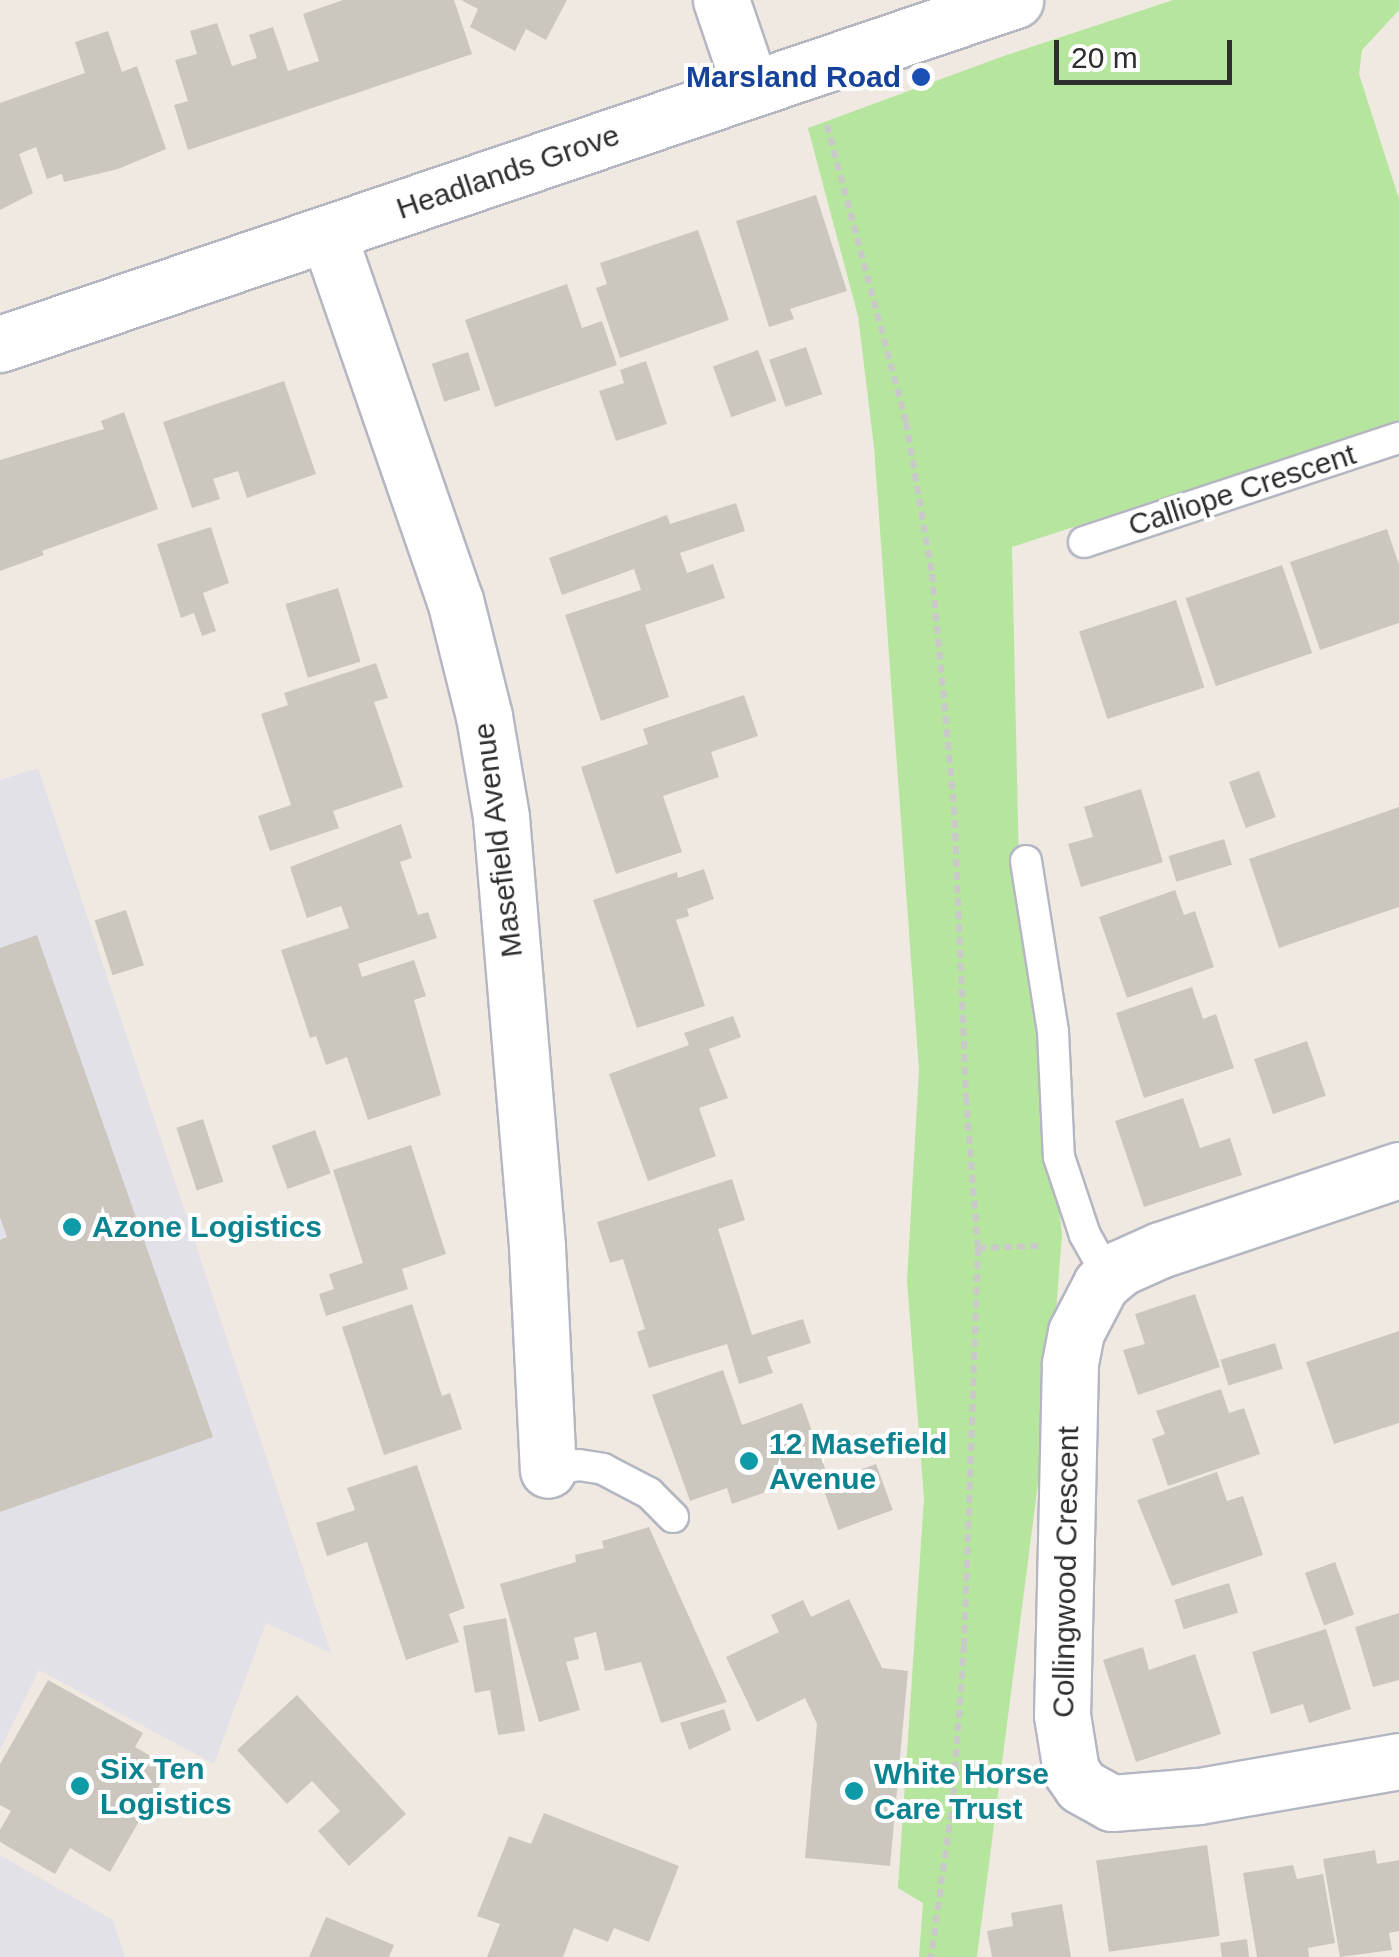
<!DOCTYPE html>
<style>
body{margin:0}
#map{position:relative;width:1399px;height:1957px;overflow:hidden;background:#efe9e1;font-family:Arial,sans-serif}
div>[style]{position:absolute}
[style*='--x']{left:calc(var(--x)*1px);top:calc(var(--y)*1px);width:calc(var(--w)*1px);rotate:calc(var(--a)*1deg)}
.industrial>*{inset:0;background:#e3e1e8}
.green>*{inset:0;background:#b6e59e}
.building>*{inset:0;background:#cbc7bf;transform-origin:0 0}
.path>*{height:6px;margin-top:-3px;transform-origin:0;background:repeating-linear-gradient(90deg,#c9c9c9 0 8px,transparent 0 13px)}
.roads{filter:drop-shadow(2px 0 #b4b7c1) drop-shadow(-2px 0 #b4b7c1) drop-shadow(0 2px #b4b7c1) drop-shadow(0 -2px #b4b7c1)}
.service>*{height:30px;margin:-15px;padding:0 15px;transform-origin:15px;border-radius:15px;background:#fff}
.minor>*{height:55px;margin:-27.5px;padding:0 27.5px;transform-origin:27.5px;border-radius:27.5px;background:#fff}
.dots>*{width:28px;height:28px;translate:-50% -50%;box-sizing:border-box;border:5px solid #fff;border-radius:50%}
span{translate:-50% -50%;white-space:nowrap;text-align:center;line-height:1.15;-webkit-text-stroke:8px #fff;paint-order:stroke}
.transit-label{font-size:30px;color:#164399;font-weight:700}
.right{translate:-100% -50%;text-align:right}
.street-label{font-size:30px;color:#2e2e2e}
.culture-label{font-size:30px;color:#0d838f;font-weight:700}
.left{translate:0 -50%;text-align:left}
.scale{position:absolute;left:1054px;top:40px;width:178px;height:45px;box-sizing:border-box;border:5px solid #2e2e2e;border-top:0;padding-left:12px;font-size:30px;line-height:35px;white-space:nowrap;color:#2e2e2e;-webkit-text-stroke:8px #fff;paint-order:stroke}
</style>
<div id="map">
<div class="industrial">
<div style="clip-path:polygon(38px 768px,331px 1653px,266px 1623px,214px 1764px,39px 1670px,0 1750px,0 780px)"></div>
<div style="clip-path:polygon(0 1855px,113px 1920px,125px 1957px,0 1957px)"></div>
</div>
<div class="green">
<div style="clip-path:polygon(1173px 0,1399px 0,1399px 10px,1362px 50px,1359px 74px,1399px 199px,1399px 421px,1012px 547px,1019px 868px,1062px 1234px,1050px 1390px,977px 1957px,919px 1957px,923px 1903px,898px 1888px,924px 1498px,907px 1281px,919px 1070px,874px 447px,858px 316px,808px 128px,1001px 57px)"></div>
</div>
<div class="building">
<div style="clip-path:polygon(343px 0,454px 0,472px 54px,188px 150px,174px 105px,188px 101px,175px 60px,197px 54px,190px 31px,217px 23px,232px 66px,257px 58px,249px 35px,273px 27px,288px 71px,319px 61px,303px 14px)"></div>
<div style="clip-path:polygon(461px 0,567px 0,546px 40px,526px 29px,515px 51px,470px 27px,478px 9px)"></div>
<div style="clip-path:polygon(108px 31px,122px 72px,137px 66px,166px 149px,118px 169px,64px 182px,62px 174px,47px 179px,36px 147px,19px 154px,33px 193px,0 210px,0 103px,85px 73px,75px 42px)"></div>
<div style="clip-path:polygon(816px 195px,847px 291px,790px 309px,794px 319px,769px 327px,736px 221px)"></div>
<div style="clip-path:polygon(698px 230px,729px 320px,620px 358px,596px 288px,607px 284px,600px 263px)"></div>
<div style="clip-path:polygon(567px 284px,582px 328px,602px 321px,617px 365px,495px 407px,465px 320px)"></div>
<div style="left:806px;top:347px;width:50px;height:39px;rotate:71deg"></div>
<div style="left:758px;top:350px;width:54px;height:48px;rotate:70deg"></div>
<div style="left:468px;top:352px;width:40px;height:38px;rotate:72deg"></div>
<div style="clip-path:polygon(646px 361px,667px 424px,616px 441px,599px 391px,624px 383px,620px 370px)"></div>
<div style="clip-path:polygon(284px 381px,316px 474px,247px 498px,238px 471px,213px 479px,220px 499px,192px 508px,163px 422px)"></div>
<div style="clip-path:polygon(124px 412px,158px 509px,42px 551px,44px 555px,0 571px,0 460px,104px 429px,101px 421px)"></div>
<div style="clip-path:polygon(736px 503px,745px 531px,680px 553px,687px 573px,713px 564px,725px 598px,645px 625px,669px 697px,601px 721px,565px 615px,641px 590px,634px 569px,562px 595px,549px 558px,667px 515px,670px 524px)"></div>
<div style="clip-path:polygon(211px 527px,229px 583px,203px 593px,216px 631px,202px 636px,194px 613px,181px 618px,157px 544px)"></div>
<div style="clip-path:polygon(1387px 529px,1399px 565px,1399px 623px,1320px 650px,1290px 562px)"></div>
<div style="left:1282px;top:565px;width:93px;height:102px;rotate:71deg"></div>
<div style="left:338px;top:588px;width:77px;height:55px;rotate:73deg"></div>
<div style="left:1176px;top:600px;width:92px;height:102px;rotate:72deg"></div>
<div style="clip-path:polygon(376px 663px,388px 698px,374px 702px,403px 787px,333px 811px,339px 828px,270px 851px,258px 816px,291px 805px,261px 714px,288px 705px,284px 693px)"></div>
<div style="clip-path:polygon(744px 695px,758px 736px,711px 752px,719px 777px,663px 796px,682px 852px,616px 874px,581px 767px,648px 744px,643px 729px)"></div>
<div style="left:1259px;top:771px;width:49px;height:32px;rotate:70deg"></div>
<div style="clip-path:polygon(1141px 789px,1163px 862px,1081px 887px,1068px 844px,1093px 837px,1084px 807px)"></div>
<div style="clip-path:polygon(1399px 807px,1399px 907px,1279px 948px,1249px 859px)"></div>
<div style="clip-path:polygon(401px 824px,412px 858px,400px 862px,418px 915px,428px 912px,437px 938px,358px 964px,362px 977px,414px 960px,426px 996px,414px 1000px,441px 1095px,368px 1120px,347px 1057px,326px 1065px,316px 1036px,310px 1038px,281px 950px,349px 928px,341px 906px,307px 918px,290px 867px)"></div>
<div style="left:1224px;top:839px;width:27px;height:58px;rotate:73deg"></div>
<div style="clip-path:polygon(704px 869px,714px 899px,687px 909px,689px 916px,676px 920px,705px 1006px,637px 1028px,593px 900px,677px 872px,678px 878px)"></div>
<div style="clip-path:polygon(1175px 890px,1184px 915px,1195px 911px,1214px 967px,1127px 998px,1099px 917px)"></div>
<div style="left:126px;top:910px;width:58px;height:33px;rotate:72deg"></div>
<div style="clip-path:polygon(37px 935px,213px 1437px,0 1512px,0 1240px,7px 1237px,0 1217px,0 948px)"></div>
<div style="clip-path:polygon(1192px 987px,1203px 1019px,1216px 1014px,1234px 1068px,1144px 1098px,1116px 1013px)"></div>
<div style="clip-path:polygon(733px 1016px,741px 1037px,709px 1049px,728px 1098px,699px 1108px,716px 1156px,648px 1181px,609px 1074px,689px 1045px,684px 1033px)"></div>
<div style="left:1307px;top:1041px;width:58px;height:56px;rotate:71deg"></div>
<div style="clip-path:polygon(1183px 1098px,1200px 1148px,1230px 1138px,1242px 1175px,1144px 1207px,1115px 1121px)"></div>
<div style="left:203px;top:1119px;width:66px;height:28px;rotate:72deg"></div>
<div style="left:315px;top:1130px;width:46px;height:46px;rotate:70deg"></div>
<div style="clip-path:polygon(411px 1145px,446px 1254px,402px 1269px,408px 1289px,326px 1316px,319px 1294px,334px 1289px,329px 1274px,363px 1263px,333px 1170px)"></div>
<div style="clip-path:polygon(732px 1179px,745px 1220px,718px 1229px,752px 1335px,803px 1319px,811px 1343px,767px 1357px,773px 1373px,739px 1384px,727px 1344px,649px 1368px,637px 1332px,645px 1329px,623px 1259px,610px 1263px,597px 1222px)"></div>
<div style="clip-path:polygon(1195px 1294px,1220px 1367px,1138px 1395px,1123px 1350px,1145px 1344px,1135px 1314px)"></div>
<div style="clip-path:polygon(412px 1304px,442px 1396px,450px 1393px,462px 1429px,384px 1455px,342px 1327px)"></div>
<div style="clip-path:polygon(1399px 1331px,1399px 1423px,1334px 1444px,1306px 1362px)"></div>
<div style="left:1275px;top:1343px;width:27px;height:57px;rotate:73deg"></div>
<div style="clip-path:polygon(723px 1370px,742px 1425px,802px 1403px,826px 1471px,732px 1504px,727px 1488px,690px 1501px,652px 1395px)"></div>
<div style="clip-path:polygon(1221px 1389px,1229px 1413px,1244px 1408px,1260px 1454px,1168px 1486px,1152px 1439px,1165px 1434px,1156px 1411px)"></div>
<div style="left:876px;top:1464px;width:49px;height:58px;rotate:70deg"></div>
<div style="clip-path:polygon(417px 1465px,465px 1608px,449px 1614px,459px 1642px,406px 1660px,367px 1542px,327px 1556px,316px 1523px,355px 1510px,347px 1488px)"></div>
<div style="clip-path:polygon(1217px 1472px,1227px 1501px,1243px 1496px,1263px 1555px,1172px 1586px,1137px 1500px)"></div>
<div style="clip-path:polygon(649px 1527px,727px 1702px,661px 1723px,641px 1662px,605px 1671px,596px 1632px,574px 1638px,579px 1659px,566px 1662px,580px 1710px,539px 1722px,500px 1584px,576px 1562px,575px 1555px,604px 1548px,602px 1541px)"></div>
<div style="left:1335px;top:1562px;width:56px;height:32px;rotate:70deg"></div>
<div style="left:1229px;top:1583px;width:31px;height:57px;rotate:73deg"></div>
<div style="clip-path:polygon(849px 1599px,882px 1668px,908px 1671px,890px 1866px,805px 1858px,817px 1724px,805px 1698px,757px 1722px,726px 1657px,779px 1632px,771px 1615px,803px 1600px,811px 1617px)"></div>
<div style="clip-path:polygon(1399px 1613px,1399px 1680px,1373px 1687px,1355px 1627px)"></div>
<div style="clip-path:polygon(506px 1618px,525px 1731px,498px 1735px,490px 1690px,475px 1693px,463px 1626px)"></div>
<div style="clip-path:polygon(1326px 1629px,1351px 1709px,1309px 1723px,1303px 1704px,1271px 1714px,1252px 1652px)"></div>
<div style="clip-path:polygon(1143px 1647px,1149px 1670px,1195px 1654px,1221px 1734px,1136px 1762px,1103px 1660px)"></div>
<div style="clip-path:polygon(48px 1680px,143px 1733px,135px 1747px,170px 1767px,110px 1872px,70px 1848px,55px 1874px,0 1842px,0 1830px,11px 1811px,0 1805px,0 1764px)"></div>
<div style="clip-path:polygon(297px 1695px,406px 1814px,349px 1866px,318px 1831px,340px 1811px,312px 1781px,287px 1804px,237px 1750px)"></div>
<div style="clip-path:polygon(724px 1709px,731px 1730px,689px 1750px,680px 1723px)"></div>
<div style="clip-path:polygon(544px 1813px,679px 1866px,649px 1942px,614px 1928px,608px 1942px,574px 1928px,563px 1957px,487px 1957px,500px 1924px,477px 1916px,509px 1836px,531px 1844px)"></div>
<div style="left:1207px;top:1845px;width:92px;height:112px;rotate:82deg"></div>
<div style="clip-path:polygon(1375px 1850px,1377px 1864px,1399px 1860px,1399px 1931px,1389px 1933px,1392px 1950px,1340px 1957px,1323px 1859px)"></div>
<div style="clip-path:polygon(1293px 1865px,1297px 1879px,1323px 1874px,1335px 1943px,1308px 1948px,1309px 1957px,1257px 1957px,1243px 1873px)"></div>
<div style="clip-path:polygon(1062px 1904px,1071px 1957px,992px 1957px,987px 1931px,1013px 1926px,1011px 1913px)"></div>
<div style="clip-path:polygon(326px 1917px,394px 1945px,389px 1957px,309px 1957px)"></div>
<div style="clip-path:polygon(1247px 1939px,1249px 1957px,1222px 1957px,1220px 1943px)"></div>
</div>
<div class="path">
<div style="--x:827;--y:125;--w:307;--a:75.1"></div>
<div style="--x:906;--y:422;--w:154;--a:80.3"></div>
<div style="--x:932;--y:574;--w:234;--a:84.6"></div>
<div style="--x:954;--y:807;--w:290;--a:87.6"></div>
<div style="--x:966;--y:1097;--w:151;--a:85.5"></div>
<div style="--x:978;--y:1248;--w:397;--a:92"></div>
<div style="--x:964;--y:1645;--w:154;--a:94.1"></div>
<div style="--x:953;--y:1799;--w:160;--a:97.9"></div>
<div style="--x:978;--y:1248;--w:64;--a:-1.8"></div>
</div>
<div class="roads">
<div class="service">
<div style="--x:1084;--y:542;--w:332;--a:-18.3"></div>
<div style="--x:1026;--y:861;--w:173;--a:81"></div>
<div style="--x:1053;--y:1032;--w:125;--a:87.3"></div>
<div style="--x:1059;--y:1157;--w:82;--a:71.6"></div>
<div style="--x:1085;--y:1235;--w:49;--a:60.8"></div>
<div style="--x:548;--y:1470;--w:31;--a:-9"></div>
<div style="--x:579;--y:1465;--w:24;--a:9"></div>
<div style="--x:603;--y:1469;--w:52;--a:27.6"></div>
<div style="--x:649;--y:1493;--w:34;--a:45"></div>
</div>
<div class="minor">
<div style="--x:721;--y:0;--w:93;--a:71.2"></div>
<div style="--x:328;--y:234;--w:387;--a:70.9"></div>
<div style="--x:455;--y:600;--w:120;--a:76"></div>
<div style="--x:484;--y:716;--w:102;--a:80.4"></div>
<div style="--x:501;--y:817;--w:432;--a:85.2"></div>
<div style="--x:537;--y:1247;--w:223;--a:87.2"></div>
<div style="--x:0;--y:344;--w:1072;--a:-18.72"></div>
<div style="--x:1399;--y:1170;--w:252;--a:161.5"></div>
<div style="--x:1160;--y:1250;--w:44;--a:155.8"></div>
<div style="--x:1120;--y:1268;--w:25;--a:140"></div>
<div style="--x:1101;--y:1284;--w:54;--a:117.5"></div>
<div style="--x:1076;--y:1332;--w:33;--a:101"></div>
<div style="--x:1070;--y:1364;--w:351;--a:91.3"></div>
<div style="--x:1062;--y:1715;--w:57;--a:80.9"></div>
<div style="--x:1071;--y:1771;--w:18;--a:56"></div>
<div style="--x:1081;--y:1786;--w:35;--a:29"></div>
<div style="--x:1112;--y:1803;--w:87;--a:-4.6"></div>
<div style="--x:1199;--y:1796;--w:203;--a:-9.9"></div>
</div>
</div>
<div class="dots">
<div style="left:921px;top:77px;background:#1a4fb4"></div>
<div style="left:72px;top:1227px;background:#0f9aa8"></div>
<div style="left:749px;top:1461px;background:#0f9aa8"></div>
<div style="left:80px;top:1786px;background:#0f9aa8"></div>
<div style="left:854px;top:1791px;background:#0f9aa8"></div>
</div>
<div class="transit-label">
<span class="right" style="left:901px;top:77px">Marsland Road</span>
</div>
<div class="street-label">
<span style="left:508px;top:172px;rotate:-19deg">Headlands Grove</span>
<span style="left:1242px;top:490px;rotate:-18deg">Calliope Crescent</span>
<span style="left:498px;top:840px;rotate:-97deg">Masefield Avenue</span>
<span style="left:1066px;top:1572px;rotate:-89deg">Collingwood Crescent</span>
</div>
<div class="culture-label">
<span class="left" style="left:92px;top:1227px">Azone Logistics</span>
<span class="left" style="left:769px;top:1461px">12 Masefield<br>Avenue</span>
<span class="left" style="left:100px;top:1786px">Six Ten<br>Logistics</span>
<span class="left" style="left:874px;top:1791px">White Horse<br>Care Trust</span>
</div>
<div class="scale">20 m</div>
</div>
